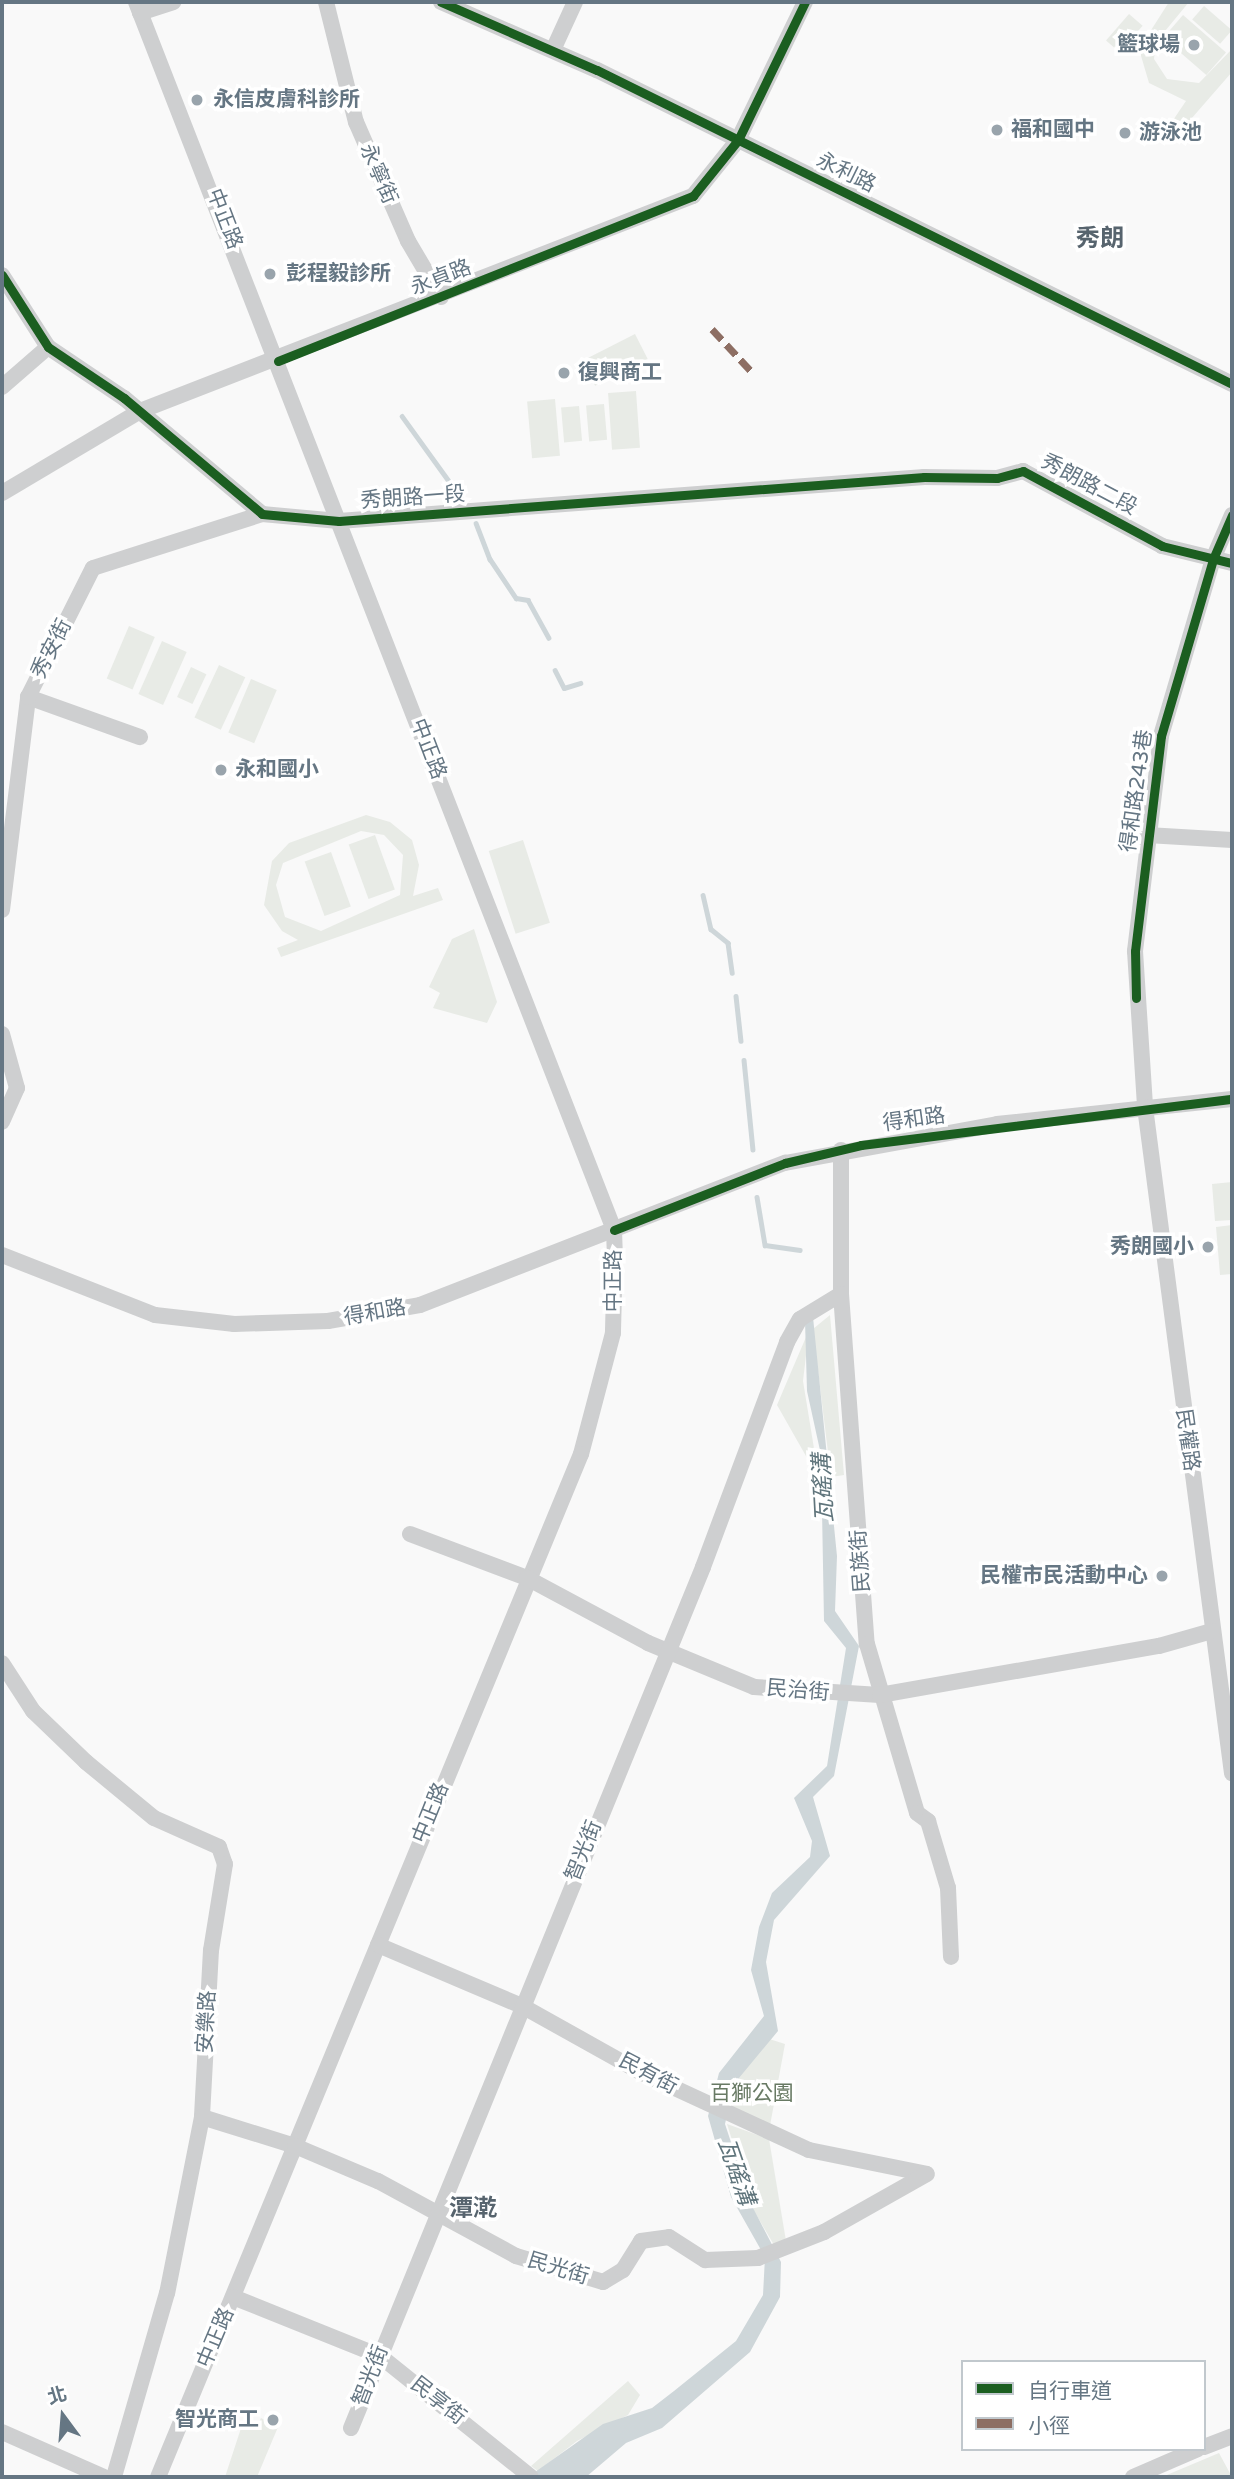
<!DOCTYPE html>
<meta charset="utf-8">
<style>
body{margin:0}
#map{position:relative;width:1234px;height:2479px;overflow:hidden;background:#f9f9f9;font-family:"Varela Round","Noto Sans TC",sans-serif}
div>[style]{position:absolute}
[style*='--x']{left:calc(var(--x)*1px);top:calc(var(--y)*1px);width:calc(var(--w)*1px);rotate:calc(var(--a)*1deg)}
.green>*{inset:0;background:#e8ebe6;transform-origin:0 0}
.water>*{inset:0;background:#ced6d9}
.stream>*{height:4.5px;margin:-2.25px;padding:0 2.25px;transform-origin:2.25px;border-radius:2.25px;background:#ced6d9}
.minor>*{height:16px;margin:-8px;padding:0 8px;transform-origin:8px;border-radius:8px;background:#cecfd0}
.quiet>*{height:7px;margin-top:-3.5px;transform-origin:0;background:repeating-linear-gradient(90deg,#8d6e63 0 14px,transparent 0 21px)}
.cycleway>*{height:9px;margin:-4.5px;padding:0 4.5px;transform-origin:4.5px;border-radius:4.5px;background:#1b5e20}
.dots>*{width:19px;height:19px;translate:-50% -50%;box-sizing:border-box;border:4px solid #fff;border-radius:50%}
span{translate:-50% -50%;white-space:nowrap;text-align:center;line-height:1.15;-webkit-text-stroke:7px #fff;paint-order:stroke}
.poi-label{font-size:21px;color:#657683;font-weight:700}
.right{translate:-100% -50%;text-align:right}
.left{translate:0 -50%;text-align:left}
.street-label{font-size:21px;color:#657683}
.park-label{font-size:21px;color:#687a64}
.water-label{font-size:23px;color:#60757c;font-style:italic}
.quarter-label{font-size:24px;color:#57646e;font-weight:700}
.frame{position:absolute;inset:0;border:4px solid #657683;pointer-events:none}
.legend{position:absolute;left:961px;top:2360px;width:245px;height:91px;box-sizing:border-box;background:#fff;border:2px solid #c1c8cd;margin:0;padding:9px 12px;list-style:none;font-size:21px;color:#657683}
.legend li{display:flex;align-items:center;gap:14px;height:35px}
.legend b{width:35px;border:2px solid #c1c8cd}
.north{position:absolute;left:28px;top:2381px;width:70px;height:70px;-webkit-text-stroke:5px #fff;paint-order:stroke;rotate:344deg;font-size:19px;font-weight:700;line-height:28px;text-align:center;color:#657683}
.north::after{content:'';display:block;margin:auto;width:24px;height:32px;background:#657683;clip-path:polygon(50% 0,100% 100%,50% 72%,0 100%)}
</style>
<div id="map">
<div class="green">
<div style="clip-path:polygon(1169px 2px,1189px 2px,1156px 42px,1154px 59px,1167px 79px,1199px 83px,1232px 49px,1232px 72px,1171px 142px,1163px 135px,1186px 101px,1149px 83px,1139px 49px)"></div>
<div style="left:1204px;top:6px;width:37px;height:18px;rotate:41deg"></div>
<div style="left:1129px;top:14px;width:18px;height:35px;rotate:41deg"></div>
<div style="left:1183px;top:15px;width:57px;height:30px;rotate:41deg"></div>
<div style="left:635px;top:334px;width:28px;height:59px;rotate:63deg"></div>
<div style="left:636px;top:391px;width:57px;height:28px;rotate:86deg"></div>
<div style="left:555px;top:399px;width:57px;height:28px;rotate:85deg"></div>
<div style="left:604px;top:404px;width:36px;height:18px;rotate:85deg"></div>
<div style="left:579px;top:406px;width:35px;height:18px;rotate:85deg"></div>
<div style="left:129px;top:626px;width:28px;height:57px;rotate:23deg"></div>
<div style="left:162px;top:641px;width:27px;height:58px;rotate:24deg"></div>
<div style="left:219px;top:665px;width:29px;height:58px;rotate:25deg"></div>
<div style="left:191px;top:667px;width:17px;height:33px;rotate:25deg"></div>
<div style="left:251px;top:679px;width:28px;height:58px;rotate:23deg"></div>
<div style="clip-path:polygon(evenodd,366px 815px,390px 822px,412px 840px,419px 865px,413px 896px,438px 888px,443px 900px,281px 957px,277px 948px,298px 940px,282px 931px,264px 905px,272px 861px,289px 843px,366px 815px,361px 831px,384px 835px,403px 855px,400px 895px,321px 931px,285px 917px,276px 885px,283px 863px,361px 831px)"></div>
<div style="left:375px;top:835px;width:58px;height:28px;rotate:70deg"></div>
<div style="left:523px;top:840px;width:87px;height:36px;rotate:72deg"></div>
<div style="left:331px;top:852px;width:58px;height:28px;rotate:70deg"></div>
<div style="clip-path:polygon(474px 929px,497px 1002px,487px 1023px,433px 1008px,440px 993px,429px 987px,452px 939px)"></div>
<div style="clip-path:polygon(1232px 1182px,1232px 1220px,1215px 1221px,1212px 1184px)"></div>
<div style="clip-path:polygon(1232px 1225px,1232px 1274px,1220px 1275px,1216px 1227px)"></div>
<div style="clip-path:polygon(830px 1315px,844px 1475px,831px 1477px,813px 1329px)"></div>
<div style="clip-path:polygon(809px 1330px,803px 1381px,819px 1479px,777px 1405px)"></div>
<div style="clip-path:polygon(763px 2037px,785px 2044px,769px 2131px,719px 2107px,740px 2063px)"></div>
<div style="clip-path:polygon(727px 2124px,769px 2139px,786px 2241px,774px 2245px,754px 2211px)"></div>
<div style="clip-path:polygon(628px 2381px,640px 2395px,628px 2415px,577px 2441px,538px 2471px,531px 2466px)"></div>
<div style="clip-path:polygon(261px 2418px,278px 2427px,257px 2477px,225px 2477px,243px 2422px,256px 2428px)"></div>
<div style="clip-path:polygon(1219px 2453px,1232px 2477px,1162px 2477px)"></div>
</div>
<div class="water">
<div style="clip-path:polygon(813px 1317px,837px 1556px,835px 1611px,859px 1646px,834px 1776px,813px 1797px,830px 1856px,774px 1920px,766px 1962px,778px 2031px,734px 2084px,725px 2124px,752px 2206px,781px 2262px,780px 2297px,750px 2352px,662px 2428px,626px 2443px,586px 2477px,528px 2477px,603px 2424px,652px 2408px,674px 2391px,736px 2341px,763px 2295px,765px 2257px,731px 2197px,708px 2116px,719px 2073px,764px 2016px,751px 1970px,759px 1927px,772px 1893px,810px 1857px,812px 1841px,794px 1798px,827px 1766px,846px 1648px,824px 1621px,821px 1455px,807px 1391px,805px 1321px)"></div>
</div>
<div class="stream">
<div style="--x:402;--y:416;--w:106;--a:54.2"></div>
<div style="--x:476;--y:523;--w:39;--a:69"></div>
<div style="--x:490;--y:559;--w:47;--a:56.3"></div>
<div style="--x:516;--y:598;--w:12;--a:9"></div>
<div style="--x:528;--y:600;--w:43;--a:61.1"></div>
<div style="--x:555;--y:670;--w:20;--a:63"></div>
<div style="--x:564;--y:688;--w:17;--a:-17"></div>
<div style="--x:703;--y:895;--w:35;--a:77"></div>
<div style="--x:711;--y:929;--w:22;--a:39"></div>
<div style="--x:728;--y:943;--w:30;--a:82"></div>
<div style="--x:736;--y:996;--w:45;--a:83.7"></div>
<div style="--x:744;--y:1060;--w:90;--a:84.3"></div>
<div style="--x:757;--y:1197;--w:49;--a:80.5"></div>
<div style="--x:765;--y:1245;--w:35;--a:8"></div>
</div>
<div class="minor">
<div style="--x:136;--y:2;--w:1318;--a:68.73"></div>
<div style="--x:614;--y:1230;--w:24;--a:88"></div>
<div style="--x:615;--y:1254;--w:79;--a:91.5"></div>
<div style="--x:613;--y:1333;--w:125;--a:104.8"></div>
<div style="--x:581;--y:1454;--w:1107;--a:112.46"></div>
<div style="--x:326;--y:2;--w:124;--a:76"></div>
<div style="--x:356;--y:122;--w:130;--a:66.4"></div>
<div style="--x:408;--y:241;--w:65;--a:59.5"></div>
<div style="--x:441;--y:2;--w:170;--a:23.6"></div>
<div style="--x:597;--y:70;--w:708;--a:26.31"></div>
<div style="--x:140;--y:13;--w:35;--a:-18"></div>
<div style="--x:553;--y:50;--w:53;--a:-65.4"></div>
<div style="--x:2;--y:275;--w:85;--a:57.4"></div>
<div style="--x:48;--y:347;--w:92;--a:33.9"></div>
<div style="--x:124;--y:398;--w:180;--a:40"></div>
<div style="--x:262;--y:514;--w:77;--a:5.2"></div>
<div style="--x:339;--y:521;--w:587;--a:-4.3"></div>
<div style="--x:924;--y:477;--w:73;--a:0.8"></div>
<div style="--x:997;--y:478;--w:27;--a:-15"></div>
<div style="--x:1023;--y:471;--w:158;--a:28.3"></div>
<div style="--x:1162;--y:546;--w:72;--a:13.7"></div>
<div style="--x:2;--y:387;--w:61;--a:-41"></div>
<div style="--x:2;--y:493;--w:161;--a:-30.7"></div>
<div style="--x:140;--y:411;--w:593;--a:-21.25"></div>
<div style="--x:693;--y:196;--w:72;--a:-51.2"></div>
<div style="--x:738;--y:140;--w:153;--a:-64.1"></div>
<div style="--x:1232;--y:515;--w:48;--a:113.4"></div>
<div style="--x:1213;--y:559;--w:184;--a:106.4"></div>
<div style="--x:1161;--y:736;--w:217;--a:96.9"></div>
<div style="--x:1135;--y:951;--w:156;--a:86.3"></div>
<div style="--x:1145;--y:1107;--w:672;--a:82.56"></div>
<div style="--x:28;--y:697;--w:119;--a:19.7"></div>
<div style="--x:1147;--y:835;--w:85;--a:3.4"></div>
<div style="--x:2;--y:910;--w:215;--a:-83"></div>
<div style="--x:28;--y:697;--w:144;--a:-63.3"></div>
<div style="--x:93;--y:568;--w:177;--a:-17.7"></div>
<div style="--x:2;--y:1034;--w:56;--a:74.5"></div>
<div style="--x:17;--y:1088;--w:37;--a:114"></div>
<div style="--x:841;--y:1150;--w:144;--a:90"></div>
<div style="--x:841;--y:1294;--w:351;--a:85.8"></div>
<div style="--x:867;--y:1644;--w:176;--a:73.5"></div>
<div style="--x:917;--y:1813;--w:14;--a:36"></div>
<div style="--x:928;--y:1821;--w:70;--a:73.4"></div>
<div style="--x:948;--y:1888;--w:69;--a:87.5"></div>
<div style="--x:2;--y:1255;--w:164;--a:21.4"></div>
<div style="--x:155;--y:1315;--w:80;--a:6.5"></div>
<div style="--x:234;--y:1324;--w:94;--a:-1.8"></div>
<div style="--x:328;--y:1321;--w:93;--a:-9.9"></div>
<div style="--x:420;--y:1305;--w:392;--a:-21.3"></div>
<div style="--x:785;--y:1163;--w:216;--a:-10.4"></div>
<div style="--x:997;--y:1124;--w:236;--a:-6.1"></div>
<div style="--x:410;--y:1534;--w:125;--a:20.6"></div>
<div style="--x:527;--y:1578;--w:137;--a:28.2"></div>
<div style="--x:648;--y:1643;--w:115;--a:22.5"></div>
<div style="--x:754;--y:1687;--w:126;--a:3.6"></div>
<div style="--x:880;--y:1695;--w:283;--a:-10"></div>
<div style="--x:1159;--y:1646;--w:55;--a:-15.8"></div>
<div style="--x:2;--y:1663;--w:57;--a:57.1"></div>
<div style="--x:33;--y:1711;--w:74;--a:43.9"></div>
<div style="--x:86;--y:1762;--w:88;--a:39.5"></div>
<div style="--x:154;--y:1818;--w:71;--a:24"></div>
<div style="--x:219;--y:1847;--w:18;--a:71"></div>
<div style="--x:225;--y:1864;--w:87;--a:99.2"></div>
<div style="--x:211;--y:1950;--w:167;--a:93.1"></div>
<div style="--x:202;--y:2117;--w:179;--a:101.2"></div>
<div style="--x:167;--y:2293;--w:191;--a:106.1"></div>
<div style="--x:378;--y:1945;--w:156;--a:23"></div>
<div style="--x:522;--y:2006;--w:135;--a:29.2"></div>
<div style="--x:640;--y:2072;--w:186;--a:24.8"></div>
<div style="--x:809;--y:2150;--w:120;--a:11.5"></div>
<div style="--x:202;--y:2117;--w:97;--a:17.3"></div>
<div style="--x:295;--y:2146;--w:90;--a:22.9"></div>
<div style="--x:378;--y:2181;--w:157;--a:28.5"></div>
<div style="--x:516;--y:2256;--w:91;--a:16.6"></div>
<div style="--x:603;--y:2282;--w:23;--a:-31"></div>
<div style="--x:623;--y:2270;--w:34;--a:-58"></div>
<div style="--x:641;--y:2241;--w:28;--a:-8"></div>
<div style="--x:669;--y:2237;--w:43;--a:32.6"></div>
<div style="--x:705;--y:2260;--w:53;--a:-2.2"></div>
<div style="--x:758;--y:2258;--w:71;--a:-21.5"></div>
<div style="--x:824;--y:2232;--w:118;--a:-29.4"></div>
<div style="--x:233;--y:2297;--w:158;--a:21.9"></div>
<div style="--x:380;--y:2356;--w:193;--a:38.7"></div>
<div style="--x:351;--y:2428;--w:930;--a:-67.76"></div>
<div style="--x:703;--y:1567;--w:240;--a:-69.5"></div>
<div style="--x:787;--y:1342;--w:26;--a:-61"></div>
<div style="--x:800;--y:1319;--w:48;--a:-31.4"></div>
<div style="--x:2;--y:2432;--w:111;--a:23.8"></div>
<div style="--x:1204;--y:2447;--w:30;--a:-21"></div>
<div style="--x:1133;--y:2477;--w:71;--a:-23.3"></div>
</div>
<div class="quiet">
<div style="--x:712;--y:329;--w:57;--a:47.1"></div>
</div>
<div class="cycleway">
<div style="--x:441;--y:2;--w:170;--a:23.6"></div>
<div style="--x:597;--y:70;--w:708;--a:26.31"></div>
<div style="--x:2;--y:275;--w:85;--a:57.4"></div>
<div style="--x:48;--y:347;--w:92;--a:33.9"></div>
<div style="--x:124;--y:398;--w:180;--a:40"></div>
<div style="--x:262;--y:514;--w:77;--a:5.2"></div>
<div style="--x:339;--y:521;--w:587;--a:-4.3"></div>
<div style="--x:924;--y:477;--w:73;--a:0.8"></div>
<div style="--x:997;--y:478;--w:27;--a:-15"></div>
<div style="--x:1023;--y:471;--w:158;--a:28.3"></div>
<div style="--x:1162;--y:546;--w:72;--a:13.7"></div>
<div style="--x:278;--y:361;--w:447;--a:-21.7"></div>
<div style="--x:693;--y:196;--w:72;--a:-51.2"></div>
<div style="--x:738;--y:140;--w:153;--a:-64.1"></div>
<div style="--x:1136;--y:998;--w:47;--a:-91.2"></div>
<div style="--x:1135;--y:951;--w:217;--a:-83.1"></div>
<div style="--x:1161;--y:736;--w:184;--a:-73.6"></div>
<div style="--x:1213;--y:559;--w:48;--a:-66.6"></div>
<div style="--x:614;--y:1230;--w:184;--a:-21.4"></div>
<div style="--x:785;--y:1163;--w:78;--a:-13.3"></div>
<div style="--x:861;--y:1145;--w:374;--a:-7.1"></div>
</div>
<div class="dots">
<div style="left:1194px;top:45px;background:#99a4ac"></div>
<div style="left:197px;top:100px;background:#99a4ac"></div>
<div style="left:997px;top:130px;background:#99a4ac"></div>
<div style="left:1125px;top:133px;background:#99a4ac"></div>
<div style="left:270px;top:274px;background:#99a4ac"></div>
<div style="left:564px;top:373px;background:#99a4ac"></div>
<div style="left:221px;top:770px;background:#99a4ac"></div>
<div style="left:1208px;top:1247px;background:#99a4ac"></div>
<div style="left:1162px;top:1576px;background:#99a4ac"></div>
<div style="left:273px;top:2420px;background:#99a4ac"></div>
</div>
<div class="poi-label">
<span class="right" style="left:1180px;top:45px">籃球場</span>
<span class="left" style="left:213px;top:100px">永信皮膚科診所</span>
<span class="left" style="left:1011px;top:130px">福和國中</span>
<span class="left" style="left:1139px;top:133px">游泳池</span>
<span class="left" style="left:286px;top:274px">彭程毅診所</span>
<span class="left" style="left:578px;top:373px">復興商工</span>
<span class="left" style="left:235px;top:770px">永和國小</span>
<span class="right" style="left:1194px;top:1247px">秀朗國小</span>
<span class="right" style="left:1148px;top:1576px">民權市民活動中心</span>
<span class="right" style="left:259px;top:2420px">智光商工</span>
</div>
<div class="street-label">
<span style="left:846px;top:173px;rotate:26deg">永利路</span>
<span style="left:378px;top:174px;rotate:67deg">永寧街</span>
<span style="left:224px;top:219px;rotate:69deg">中正路</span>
<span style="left:441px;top:278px;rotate:-21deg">永貞路</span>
<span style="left:1089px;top:485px;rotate:28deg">秀朗路二段</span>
<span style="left:413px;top:498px;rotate:-4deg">秀朗路一段</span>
<span style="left:52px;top:649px;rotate:-63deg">秀安街</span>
<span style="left:428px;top:749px;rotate:69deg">中正路</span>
<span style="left:1137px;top:791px;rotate:-82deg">得和路243巷</span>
<span style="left:914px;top:1120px;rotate:-8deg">得和路</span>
<span style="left:614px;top:1281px;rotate:-90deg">中正路</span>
<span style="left:375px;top:1313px;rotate:-10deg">得和路</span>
<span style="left:1187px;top:1440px;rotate:82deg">民權路</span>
<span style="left:861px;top:1561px;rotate:-94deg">民族街</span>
<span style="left:798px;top:1691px;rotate:5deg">民治街</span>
<span style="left:431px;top:1813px;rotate:-68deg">中正路</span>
<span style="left:584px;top:1851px;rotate:-68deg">智光街</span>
<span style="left:207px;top:2022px;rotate:-87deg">安樂路</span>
<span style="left:648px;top:2074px;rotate:28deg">民有街</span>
<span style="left:558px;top:2269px;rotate:17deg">民光街</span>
<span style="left:216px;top:2338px;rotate:-67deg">中正路</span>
<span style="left:371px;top:2376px;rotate:-69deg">智光街</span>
<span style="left:438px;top:2401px;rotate:38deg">民享街</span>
</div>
<div class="park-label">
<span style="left:752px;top:2094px">百獅公園</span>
</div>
<div class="water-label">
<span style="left:824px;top:1488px;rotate:-93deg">瓦磘溝</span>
<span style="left:736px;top:2172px;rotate:71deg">瓦磘溝</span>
</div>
<div class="quarter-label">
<span style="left:1100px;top:239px">秀朗</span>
<span style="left:473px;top:2209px">潭漧</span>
</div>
<div class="frame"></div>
<ul class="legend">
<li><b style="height:9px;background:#1b5e20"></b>自行車道</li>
<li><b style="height:9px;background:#8d6e63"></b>小徑</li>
</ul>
<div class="north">北</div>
</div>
